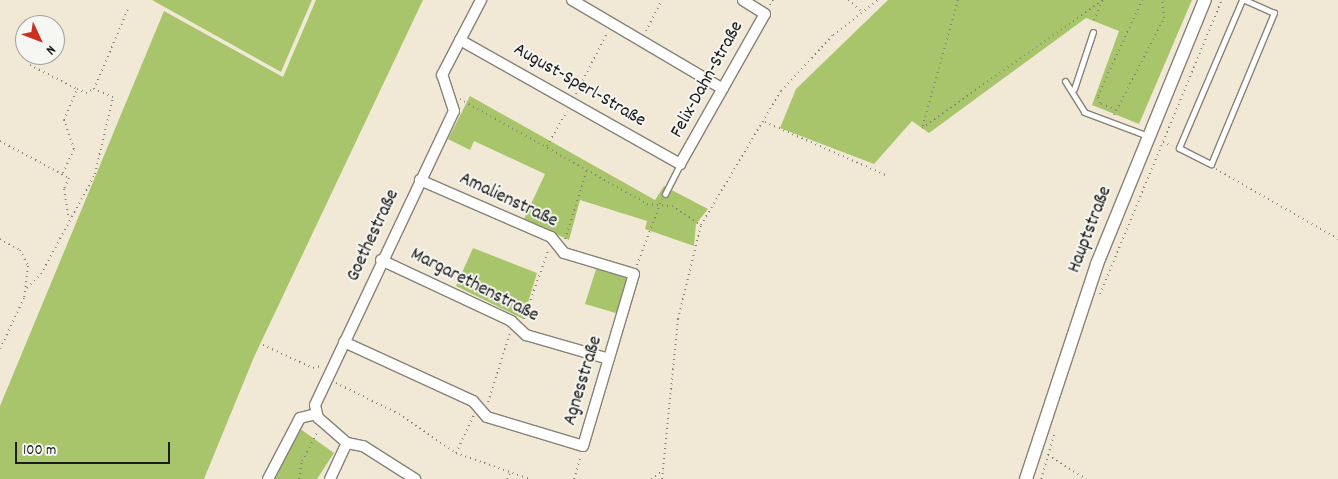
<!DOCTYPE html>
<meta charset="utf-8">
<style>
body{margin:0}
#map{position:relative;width:1338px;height:479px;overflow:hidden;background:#f1e9d5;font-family:Dekko,sans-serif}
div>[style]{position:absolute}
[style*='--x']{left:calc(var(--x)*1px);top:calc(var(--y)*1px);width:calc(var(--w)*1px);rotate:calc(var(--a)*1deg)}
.green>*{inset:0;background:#a9c56c}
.path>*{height:2px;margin-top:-1px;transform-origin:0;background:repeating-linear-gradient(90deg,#868278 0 1px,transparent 0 5px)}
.roads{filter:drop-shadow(1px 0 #868278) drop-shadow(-1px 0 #868278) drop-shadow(0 1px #868278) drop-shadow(0 -1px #868278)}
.service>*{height:5px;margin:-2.5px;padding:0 2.5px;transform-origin:2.5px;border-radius:2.5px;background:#fff}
.minor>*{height:10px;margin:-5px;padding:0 5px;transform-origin:5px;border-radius:5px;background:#fff}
.tertiary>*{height:12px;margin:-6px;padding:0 6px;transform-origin:6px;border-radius:6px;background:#fff}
span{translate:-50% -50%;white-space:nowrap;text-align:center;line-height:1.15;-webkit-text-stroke:4px #f6f6f2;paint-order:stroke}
.street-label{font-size:19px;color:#1c1c1c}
.north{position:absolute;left:15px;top:15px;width:50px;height:50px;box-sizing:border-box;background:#f6f6f2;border:1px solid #9f9f9c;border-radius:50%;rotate:133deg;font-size:14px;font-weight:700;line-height:20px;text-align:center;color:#1c1c1c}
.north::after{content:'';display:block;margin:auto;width:18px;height:22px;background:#c8321e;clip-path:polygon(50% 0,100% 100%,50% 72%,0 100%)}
.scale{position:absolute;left:15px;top:442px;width:155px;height:22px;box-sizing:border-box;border:2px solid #1c1c1c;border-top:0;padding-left:6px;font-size:15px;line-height:18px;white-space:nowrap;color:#1c1c1c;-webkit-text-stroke:4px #f6f6f2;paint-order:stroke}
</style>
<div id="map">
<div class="green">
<div style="clip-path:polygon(152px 0,312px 0,281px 72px)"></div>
<div style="clip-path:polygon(316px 0,423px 0,254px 357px,204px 479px,0 479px,0 406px,164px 11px,283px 77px)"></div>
<div style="clip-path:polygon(888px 0,1192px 0,1139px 124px,1092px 105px,1119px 31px,1086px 18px,929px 133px,912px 121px,874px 164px,780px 128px,796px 89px)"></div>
<div style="clip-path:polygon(470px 96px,655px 200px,664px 186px,708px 209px,696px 224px,694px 246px,645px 229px,647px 221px,580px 200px,569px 240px,524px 219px,545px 174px,474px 141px,470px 150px,448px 139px)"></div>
<div style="clip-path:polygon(473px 248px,537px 273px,523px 319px,456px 286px)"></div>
<div style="clip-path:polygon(597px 266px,627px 278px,619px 314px,585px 304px)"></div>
<div style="clip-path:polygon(299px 428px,334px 453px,317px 479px,275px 479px)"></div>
</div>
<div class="path">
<div style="--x:848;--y:0;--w:17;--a:40"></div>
<div style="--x:958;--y:0;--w:133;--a:105.7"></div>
<div style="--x:922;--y:128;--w:222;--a:-35.3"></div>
<div style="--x:770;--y:5;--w:6;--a:-59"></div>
<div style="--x:1094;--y:20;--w:22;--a:-66"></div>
<div style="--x:646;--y:31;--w:35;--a:-63"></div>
<div style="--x:30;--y:65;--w:53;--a:27.1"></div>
<div style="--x:576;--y:94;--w:68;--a:-63.1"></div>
<div style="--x:460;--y:99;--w:214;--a:29.3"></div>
<div style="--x:647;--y:204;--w:25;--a:5"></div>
<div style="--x:672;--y:206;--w:35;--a:33"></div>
<div style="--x:1116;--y:110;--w:17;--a:-156"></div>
<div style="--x:1100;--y:103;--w:7;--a:-106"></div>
<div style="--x:1098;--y:96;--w:106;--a:-65.4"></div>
<div style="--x:1114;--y:115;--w:109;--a:-62.7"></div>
<div style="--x:1164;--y:18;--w:18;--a:-96"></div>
<div style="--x:765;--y:122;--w:132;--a:23.7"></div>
<div style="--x:0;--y:141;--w:78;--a:28.2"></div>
<div style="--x:69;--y:178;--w:12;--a:114"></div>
<div style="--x:64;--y:189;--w:30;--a:81"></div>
<div style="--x:1163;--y:142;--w:10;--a:24"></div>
<div style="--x:547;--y:146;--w:40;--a:-60.3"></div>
<div style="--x:1216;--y:169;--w:141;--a:29.8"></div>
<div style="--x:63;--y:173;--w:26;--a:-65"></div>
<div style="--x:74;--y:149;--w:31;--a:-109"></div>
<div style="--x:64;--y:120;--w:34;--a:-67"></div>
<div style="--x:77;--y:89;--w:10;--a:24"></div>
<div style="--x:86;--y:93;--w:9;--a:-27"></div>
<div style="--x:701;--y:225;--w:156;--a:-59.2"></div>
<div style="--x:781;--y:91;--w:76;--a:-47.1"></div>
<div style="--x:833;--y:35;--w:57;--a:-37.9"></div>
<div style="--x:0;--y:239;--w:23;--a:29"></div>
<div style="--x:20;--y:250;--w:18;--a:63"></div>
<div style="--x:28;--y:266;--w:32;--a:97"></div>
<div style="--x:24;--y:298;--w:56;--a:115.2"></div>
<div style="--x:565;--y:239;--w:72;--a:-72.3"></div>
<div style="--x:637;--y:265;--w:71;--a:-69.3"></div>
<div style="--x:27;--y:288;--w:20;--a:-45"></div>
<div style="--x:41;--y:274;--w:114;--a:-61.6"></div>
<div style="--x:95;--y:174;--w:79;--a:-76.8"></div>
<div style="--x:113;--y:97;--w:21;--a:-157"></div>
<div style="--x:94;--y:89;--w:87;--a:-67"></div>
<div style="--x:1100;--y:294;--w:318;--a:-67.5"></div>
<div style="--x:524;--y:319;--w:72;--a:-70.6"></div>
<div style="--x:263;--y:345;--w:55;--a:24.7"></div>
<div style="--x:313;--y:368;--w:8;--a:-14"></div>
<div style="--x:336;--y:383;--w:70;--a:26.2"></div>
<div style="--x:399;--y:414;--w:69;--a:34.4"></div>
<div style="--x:456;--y:453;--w:78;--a:19.4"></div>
<div style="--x:488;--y:402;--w:72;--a:-72.3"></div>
<div style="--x:456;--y:453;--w:42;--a:-64.7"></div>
<div style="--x:1048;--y:455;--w:45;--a:32.3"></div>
<div style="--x:299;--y:479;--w:18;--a:-81"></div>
<div style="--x:302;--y:461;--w:34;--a:-62"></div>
<div style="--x:507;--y:479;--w:7;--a:-63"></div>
<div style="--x:574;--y:479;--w:25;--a:-74"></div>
<div style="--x:651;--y:479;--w:15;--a:-37"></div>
<div style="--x:662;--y:479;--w:161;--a:-84.3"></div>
<div style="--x:678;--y:319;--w:97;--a:-76.3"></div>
<div style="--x:1041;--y:479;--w:50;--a:-73.7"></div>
</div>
<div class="roads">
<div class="service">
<div style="--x:1242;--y:0;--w:161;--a:113.1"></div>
<div style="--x:1179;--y:148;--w:36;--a:27"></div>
<div style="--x:1211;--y:164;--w:164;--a:-67.4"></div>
<div style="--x:1274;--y:13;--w:32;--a:-156"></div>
<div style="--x:1065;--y:81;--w:36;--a:58"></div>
<div style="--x:1084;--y:112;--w:68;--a:20.6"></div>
<div style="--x:1074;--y:89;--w:60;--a:-71.6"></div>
<div style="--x:665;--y:194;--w:34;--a:-63"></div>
</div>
<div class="minor">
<div style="--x:572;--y:0;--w:175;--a:30.5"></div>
<div style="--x:460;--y:40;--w:253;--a:29.4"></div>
<div style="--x:680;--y:164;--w:172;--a:-60.5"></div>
<div style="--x:765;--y:14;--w:26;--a:-148"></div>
<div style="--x:381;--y:260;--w:144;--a:25.1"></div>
<div style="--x:511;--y:321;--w:21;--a:43"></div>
<div style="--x:526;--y:335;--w:86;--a:16.1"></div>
<div style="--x:344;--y:342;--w:142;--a:24.6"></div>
<div style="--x:473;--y:401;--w:21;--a:49"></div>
<div style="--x:487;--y:417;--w:100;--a:16.8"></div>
<div style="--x:583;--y:446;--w:179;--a:-73.5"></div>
<div style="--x:634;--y:274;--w:73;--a:-163.3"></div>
<div style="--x:564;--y:253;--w:21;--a:-129"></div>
<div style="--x:551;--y:237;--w:143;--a:-156.5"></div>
<div style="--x:347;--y:443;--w:16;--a:11"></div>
<div style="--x:363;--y:446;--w:62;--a:32.4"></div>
<div style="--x:268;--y:479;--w:69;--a:-62.3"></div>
<div style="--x:300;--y:418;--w:16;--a:-14"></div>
<div style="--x:330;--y:479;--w:40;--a:-65"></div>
<div style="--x:347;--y:443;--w:38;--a:-139"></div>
<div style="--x:318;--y:418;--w:13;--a:-103"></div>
<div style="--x:315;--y:405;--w:325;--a:-64.7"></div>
<div style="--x:454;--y:111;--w:38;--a:-108"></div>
<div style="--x:442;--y:75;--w:85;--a:-62.5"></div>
</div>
<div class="tertiary">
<div style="--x:1026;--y:479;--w:226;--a:-71.7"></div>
<div style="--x:1097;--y:264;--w:285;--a:-67.8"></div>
</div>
</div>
<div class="street-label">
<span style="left:708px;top:80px;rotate:-61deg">Felix-Dahn-Straße</span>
<span style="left:579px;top:86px;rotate:30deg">August-Sperl-Straße</span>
<span style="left:508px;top:201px;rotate:25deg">Amalienstraße</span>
<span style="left:1091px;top:230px;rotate:-69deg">Hauptstraße</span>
<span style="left:374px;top:236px;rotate:-65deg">Goethestraße</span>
<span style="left:474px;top:286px;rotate:27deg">Margarethenstraße</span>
<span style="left:584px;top:381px;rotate:-73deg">Agnesstraße</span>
</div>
<div class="north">N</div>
<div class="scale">100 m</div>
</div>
